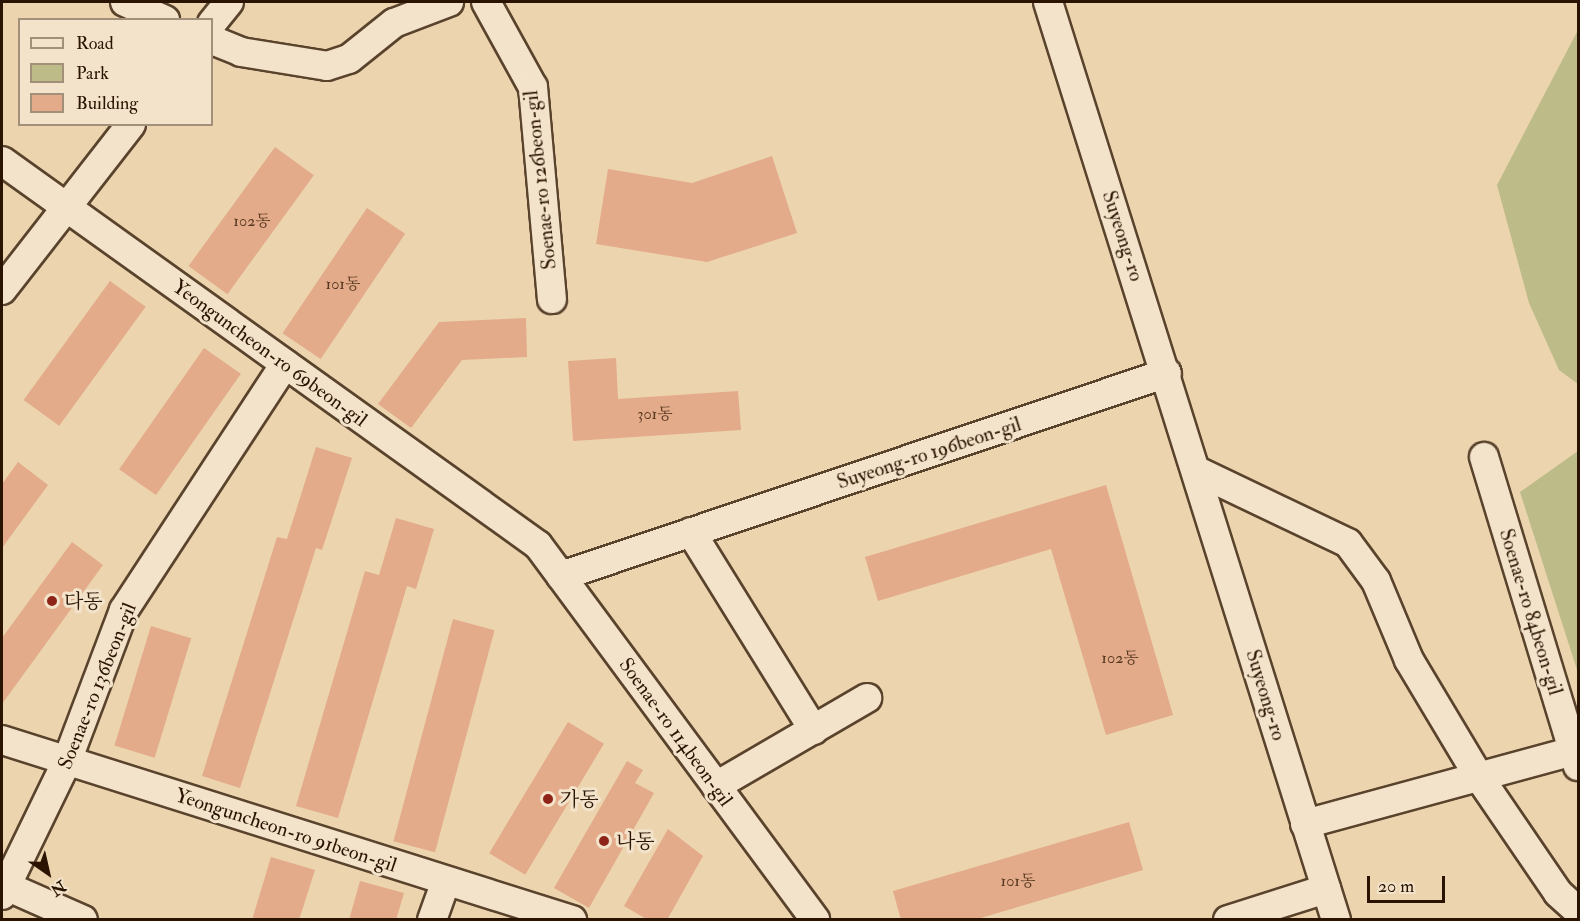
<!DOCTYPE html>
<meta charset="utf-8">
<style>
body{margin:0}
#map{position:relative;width:1580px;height:921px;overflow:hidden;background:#ecd4af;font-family:"IM FELL Double Pica","Noto Serif KR",serif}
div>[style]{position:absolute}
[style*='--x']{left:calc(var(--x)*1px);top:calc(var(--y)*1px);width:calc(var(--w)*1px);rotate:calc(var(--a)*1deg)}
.green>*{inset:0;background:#bdbb87}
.building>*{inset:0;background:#e3ab89;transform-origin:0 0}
.roads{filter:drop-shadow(2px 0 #5a432c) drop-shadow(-2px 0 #5a432c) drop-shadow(0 2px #5a432c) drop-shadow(0 -2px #5a432c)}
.minor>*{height:28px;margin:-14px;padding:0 14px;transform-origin:14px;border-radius:14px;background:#f3e3cb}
.dots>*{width:16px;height:16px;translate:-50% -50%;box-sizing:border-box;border:3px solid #f3e3cb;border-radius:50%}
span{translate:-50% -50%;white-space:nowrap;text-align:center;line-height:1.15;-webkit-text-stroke:6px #f3e3cb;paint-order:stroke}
.number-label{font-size:16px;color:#583922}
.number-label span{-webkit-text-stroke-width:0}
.street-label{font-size:20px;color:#2a1300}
.poi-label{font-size:20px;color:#2a1300}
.left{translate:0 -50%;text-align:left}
.frame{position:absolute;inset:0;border:3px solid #2a1300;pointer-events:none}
.legend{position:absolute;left:18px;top:18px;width:195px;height:108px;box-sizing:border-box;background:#f3e3cb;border:2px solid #a3907a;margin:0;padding:8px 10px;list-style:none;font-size:18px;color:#2a1300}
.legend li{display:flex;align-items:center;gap:12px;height:30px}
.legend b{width:30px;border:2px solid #a3907a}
.north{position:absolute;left:18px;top:843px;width:60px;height:60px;-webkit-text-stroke:4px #f3e3cb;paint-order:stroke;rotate:146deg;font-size:16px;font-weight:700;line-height:24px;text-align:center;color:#2a1300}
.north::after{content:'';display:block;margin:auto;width:21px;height:27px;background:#2a1300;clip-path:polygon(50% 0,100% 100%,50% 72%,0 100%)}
.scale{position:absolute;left:1367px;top:876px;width:78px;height:27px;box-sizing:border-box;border:3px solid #2a1300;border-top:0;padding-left:8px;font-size:18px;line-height:21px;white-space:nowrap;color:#2a1300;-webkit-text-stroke:4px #f3e3cb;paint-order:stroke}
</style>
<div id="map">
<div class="green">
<div style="clip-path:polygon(1578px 30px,1578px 384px,1559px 370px,1529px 303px,1497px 185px)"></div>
<div style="clip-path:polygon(1578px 451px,1578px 673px,1520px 492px)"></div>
</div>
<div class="building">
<div style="left:275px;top:147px;width:48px;height:147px;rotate:36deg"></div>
<div style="clip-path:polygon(772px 156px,797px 233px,707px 262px,596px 244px,608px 169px,692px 183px)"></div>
<div style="left:367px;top:208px;width:46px;height:151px;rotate:34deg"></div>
<div style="left:110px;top:281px;width:44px;height:147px;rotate:36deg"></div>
<div style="clip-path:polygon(526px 318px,527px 357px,462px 360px,411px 428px,378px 404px,439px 322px)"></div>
<div style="left:204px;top:348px;width:45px;height:148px;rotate:35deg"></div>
<div style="clip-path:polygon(616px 358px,618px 399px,738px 391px,741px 430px,573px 441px,568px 361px)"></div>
<div style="clip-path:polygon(316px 447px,352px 458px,322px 550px,316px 548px,240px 788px,202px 776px,277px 537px,287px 539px)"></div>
<div style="clip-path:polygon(18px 462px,48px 485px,2px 548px,2px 484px)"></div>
<div style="clip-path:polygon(1106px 485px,1173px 715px,1106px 735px,1051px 549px,878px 601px,865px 557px)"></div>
<div style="clip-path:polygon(396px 518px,434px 529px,416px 589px,407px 586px,338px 818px,296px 806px,365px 571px,379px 575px)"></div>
<div style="clip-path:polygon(72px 542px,103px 565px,2px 704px,2px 638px)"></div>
<div style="left:453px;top:619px;width:43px;height:230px;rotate:15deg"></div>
<div style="left:151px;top:626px;width:42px;height:125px;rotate:17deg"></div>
<div style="left:568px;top:722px;width:42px;height:153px;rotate:31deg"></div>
<div style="clip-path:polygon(627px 761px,643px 770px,635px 783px,654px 793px,589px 908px,554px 888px)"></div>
<div style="clip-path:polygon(1129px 822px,1143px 870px,974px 920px,901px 920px,893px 891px)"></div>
<div style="clip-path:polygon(668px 829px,703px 856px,667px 920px,648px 920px,624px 906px)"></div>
<div style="clip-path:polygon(271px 857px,315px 870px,299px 920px,252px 920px)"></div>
<div style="clip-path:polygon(360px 881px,404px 893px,396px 920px,349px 920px)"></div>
</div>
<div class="roads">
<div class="minor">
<div style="--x:125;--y:2;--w:44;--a:24.2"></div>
<div style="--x:486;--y:2;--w:97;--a:61.1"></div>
<div style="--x:533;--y:87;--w:213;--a:84.9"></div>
<div style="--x:1048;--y:2;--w:962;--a:72.58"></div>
<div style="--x:212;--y:23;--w:27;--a:-51"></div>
<div style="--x:212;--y:40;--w:31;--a:22"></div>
<div style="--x:241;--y:52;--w:87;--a:9.2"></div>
<div style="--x:327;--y:66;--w:23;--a:-18"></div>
<div style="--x:349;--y:59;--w:58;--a:-38.7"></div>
<div style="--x:394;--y:23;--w:59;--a:-20.9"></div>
<div style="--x:2;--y:161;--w:659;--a:35.62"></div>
<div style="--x:538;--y:545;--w:466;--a:53.5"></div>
<div style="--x:2;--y:290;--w:210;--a:-52.1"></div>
<div style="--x:1484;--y:457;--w:323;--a:73.1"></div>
<div style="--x:1197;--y:471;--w:167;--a:25.5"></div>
<div style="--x:1348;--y:543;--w:47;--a:53.6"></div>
<div style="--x:1376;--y:581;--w:86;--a:67.3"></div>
<div style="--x:1409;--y:660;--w:136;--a:59.1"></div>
<div style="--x:1479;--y:777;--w:140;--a:55.7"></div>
<div style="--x:1558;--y:893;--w:27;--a:42"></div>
<div style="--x:691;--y:532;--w:233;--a:58.2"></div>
<div style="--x:561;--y:576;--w:639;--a:-18.52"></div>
<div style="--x:2;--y:740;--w:598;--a:17.53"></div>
<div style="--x:716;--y:786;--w:175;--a:-30.2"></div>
<div style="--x:1305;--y:824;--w:283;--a:-15.2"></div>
<div style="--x:6;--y:886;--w:84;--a:23.8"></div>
<div style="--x:2;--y:895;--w:149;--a:-64.1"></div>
<div style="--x:67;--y:761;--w:161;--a:-69.3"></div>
<div style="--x:124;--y:610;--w:294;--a:-56.8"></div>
<div style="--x:432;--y:920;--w:41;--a:-70.3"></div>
<div style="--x:1228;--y:920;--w:103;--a:-17.6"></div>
</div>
</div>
<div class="dots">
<div style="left:52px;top:601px;background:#8f2418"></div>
<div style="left:548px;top:799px;background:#8f2418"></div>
<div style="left:604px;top:841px;background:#8f2418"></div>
</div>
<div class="number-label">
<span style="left:252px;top:221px">102동</span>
<span style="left:343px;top:284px">101동</span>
<span style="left:655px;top:414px">301동</span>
<span style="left:1120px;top:658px">102동</span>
<span style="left:1018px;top:881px">101동</span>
</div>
<div class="street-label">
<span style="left:540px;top:180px;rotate:-96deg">Soenae-ro 126beon-gil</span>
<span style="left:1123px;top:236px;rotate:72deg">Suyeong-ro</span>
<span style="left:270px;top:353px;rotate:36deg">Yeonguncheon-ro 69beon-gil</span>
<span style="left:929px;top:453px;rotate:-18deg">Suyeong-ro 196beon-gil</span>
<span style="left:1531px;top:612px;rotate:73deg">Soenae-ro 84beon-gil</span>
<span style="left:97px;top:686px;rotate:-68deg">Soenae-ro 136beon-gil</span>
<span style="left:1266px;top:695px;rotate:73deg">Suyeong-ro</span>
<span style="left:676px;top:732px;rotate:54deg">Soenae-ro 114beon-gil</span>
<span style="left:286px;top:830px;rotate:18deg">Yeonguncheon-ro 91beon-gil</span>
</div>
<div class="poi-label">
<span class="left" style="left:64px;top:601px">다동</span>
<span class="left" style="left:560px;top:799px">가동</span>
<span class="left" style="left:616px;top:841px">나동</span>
</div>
<div class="frame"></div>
<ul class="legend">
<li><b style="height:8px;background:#f3e3cb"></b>Road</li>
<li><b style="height:16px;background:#bdbb87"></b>Park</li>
<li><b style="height:16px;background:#e3ab89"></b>Building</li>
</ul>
<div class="north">N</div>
<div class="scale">20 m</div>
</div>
